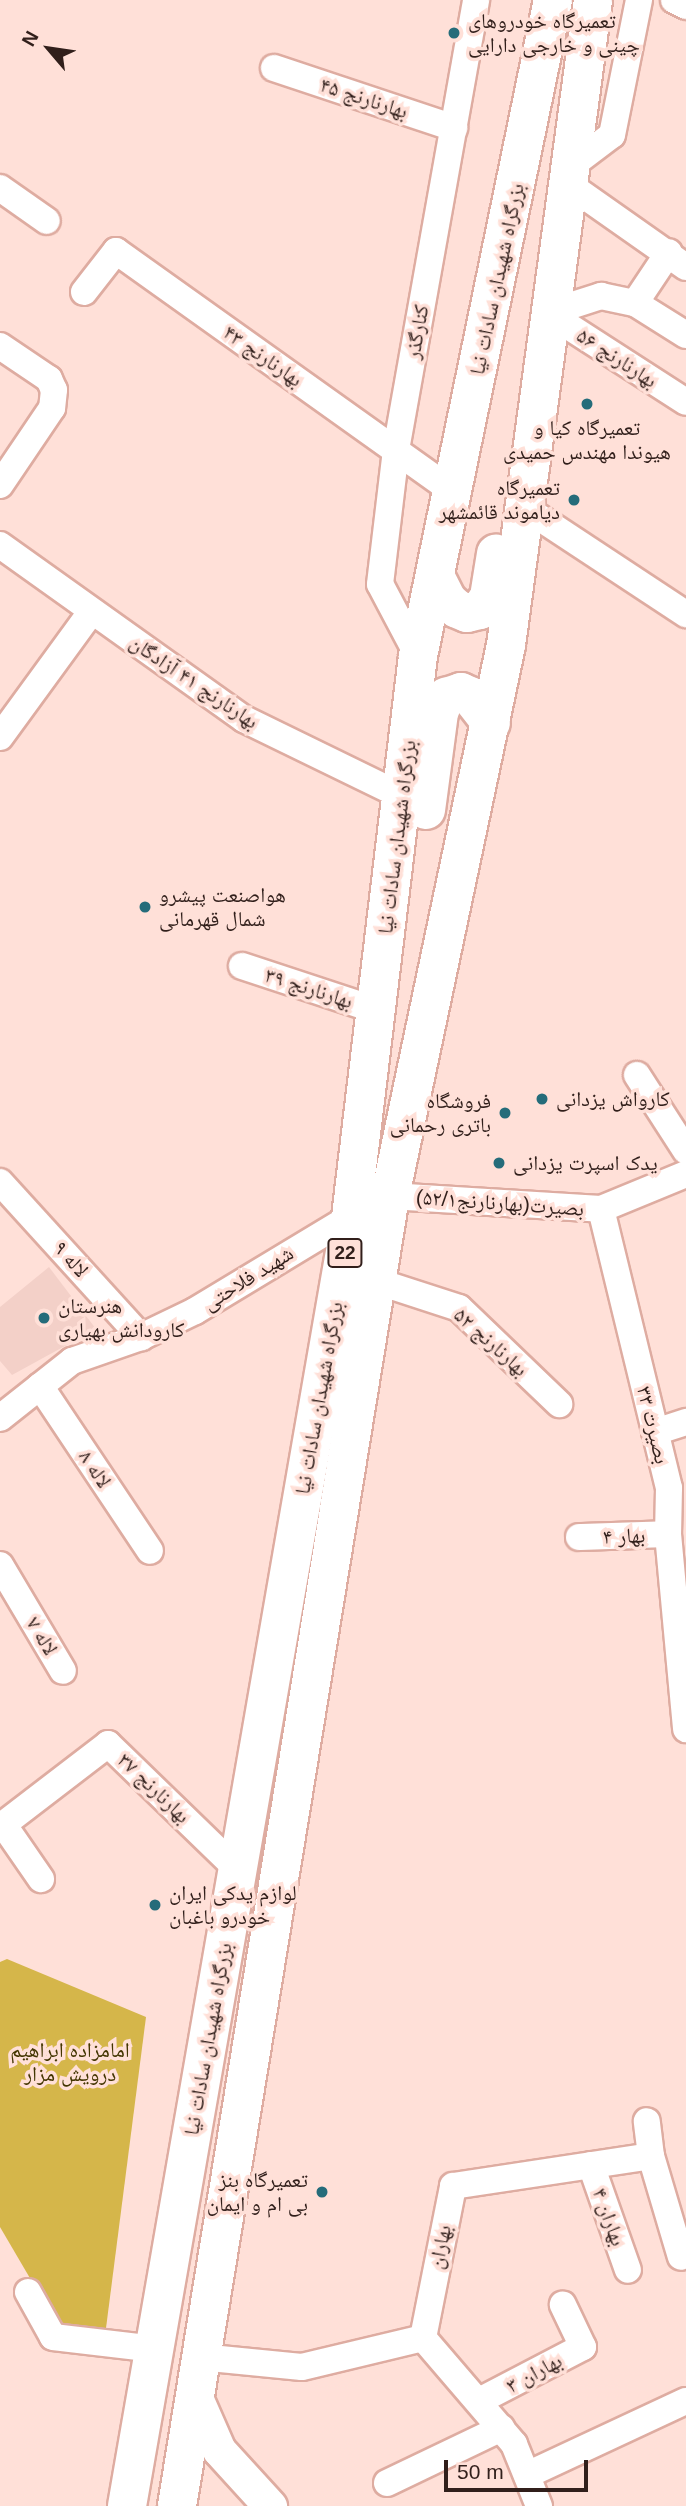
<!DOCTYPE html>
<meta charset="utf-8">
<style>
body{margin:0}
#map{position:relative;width:686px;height:2506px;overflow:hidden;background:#ffe0d8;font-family:Arial,"Noto Naskh Arabic",sans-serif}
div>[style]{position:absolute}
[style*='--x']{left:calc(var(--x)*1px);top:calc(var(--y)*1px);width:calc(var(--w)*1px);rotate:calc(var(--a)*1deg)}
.built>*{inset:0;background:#f3d0c8}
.green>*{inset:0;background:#d5b64a}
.roads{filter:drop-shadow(2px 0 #deaca1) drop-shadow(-2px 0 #deaca1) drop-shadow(0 2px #deaca1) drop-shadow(0 -2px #deaca1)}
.minor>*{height:26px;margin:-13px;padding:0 13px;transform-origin:13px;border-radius:13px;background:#fff}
.major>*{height:33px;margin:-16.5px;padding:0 16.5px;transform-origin:16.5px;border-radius:16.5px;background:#fff}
.highway>*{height:38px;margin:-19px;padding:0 19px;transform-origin:19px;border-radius:19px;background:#fff}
.dots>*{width:19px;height:19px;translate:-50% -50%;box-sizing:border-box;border:4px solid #ffe0d8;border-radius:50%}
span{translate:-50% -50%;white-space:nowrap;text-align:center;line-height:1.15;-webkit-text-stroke:7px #ffe0d8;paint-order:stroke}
.shield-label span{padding:2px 5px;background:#ffe0d8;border:2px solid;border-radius:5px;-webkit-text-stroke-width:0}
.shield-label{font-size:19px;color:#311f1b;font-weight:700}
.poi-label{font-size:21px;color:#311f1b}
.left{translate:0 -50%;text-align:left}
.right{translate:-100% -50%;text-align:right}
.street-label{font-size:21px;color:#311f1b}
.park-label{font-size:21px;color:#433500}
.north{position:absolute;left:14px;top:14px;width:70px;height:70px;-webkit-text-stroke:5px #ffe0d8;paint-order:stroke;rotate:299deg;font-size:19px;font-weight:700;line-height:28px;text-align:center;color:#311f1b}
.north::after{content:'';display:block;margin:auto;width:24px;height:32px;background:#311f1b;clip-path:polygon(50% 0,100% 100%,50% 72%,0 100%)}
.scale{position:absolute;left:444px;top:2460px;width:144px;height:32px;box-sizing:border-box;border:4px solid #311f1b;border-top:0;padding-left:9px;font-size:21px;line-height:24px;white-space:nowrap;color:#311f1b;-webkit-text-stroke:5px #ffe0d8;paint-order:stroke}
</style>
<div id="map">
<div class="built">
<div style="clip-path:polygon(49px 1267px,96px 1329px,12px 1375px,0 1361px,0 1307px)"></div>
</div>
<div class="green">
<div style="clip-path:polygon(7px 1959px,146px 2017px,105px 2336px,58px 2326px,0 2227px,0 1962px)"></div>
</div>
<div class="roads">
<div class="minor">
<div style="--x:674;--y:0;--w:13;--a:27"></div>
<div style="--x:274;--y:68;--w:190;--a:18.4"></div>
<div style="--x:567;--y:169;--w:56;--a:-37.1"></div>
<div style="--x:612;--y:135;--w:138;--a:-78.7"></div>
<div style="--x:565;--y:182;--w:148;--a:35.1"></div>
<div style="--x:0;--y:188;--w:57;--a:35.1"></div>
<div style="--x:84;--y:292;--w:52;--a:-52"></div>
<div style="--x:116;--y:251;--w:414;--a:35.5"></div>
<div style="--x:635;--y:303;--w:61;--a:-56.3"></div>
<div style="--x:548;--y:313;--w:164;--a:32.8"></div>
<div style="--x:548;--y:313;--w:56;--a:-17.8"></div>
<div style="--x:601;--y:296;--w:35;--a:12"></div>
<div style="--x:635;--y:303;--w:60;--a:32.1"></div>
<div style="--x:0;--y:346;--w:59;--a:34"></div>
<div style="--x:49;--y:379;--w:12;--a:66"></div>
<div style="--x:54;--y:390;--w:18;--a:96"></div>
<div style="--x:52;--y:408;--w:93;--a:124"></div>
<div style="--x:525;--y:508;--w:193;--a:33.4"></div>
<div style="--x:0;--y:545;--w:300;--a:35.5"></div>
<div style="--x:244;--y:719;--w:176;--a:26"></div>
<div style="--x:418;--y:656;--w:81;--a:-117.8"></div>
<div style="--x:380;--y:584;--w:135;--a:-83.2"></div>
<div style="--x:396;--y:450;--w:457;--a:-79.9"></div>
<div style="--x:0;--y:737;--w:155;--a:-53.9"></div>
<div style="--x:242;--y:966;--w:141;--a:18.2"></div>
<div style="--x:637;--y:1075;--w:90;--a:57.2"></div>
<div style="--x:0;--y:1182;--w:210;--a:47.7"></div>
<div style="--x:390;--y:1196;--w:211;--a:3.5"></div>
<div style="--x:601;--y:1209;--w:92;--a:-22.4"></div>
<div style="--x:601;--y:1209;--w:287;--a:76.3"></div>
<div style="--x:669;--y:1488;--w:46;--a:91.2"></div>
<div style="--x:668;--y:1534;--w:196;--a:84.7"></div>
<div style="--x:376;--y:1281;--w:87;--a:18"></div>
<div style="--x:459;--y:1308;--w:139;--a:43.8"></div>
<div style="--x:40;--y:1386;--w:198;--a:56.3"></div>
<div style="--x:0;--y:1418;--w:92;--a:-38.4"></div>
<div style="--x:72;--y:1361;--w:73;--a:-19.2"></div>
<div style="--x:141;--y:1337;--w:60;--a:-25.7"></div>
<div style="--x:195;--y:1311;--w:182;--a:-31.1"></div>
<div style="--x:655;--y:1432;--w:33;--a:-18"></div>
<div style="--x:579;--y:1537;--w:89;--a:-1.9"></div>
<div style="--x:0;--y:1565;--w:123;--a:59.3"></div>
<div style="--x:3;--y:1824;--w:67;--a:55.4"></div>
<div style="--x:0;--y:1827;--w:136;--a:-37.5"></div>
<div style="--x:108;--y:1744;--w:180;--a:44.1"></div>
<div style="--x:651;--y:2156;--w:105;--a:73.5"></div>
<div style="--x:591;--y:2165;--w:111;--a:70.6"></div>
<div style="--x:28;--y:2292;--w:51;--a:60.9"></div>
<div style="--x:53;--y:2337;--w:103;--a:6.7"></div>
<div style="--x:200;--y:2357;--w:102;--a:5.6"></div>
<div style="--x:302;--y:2367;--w:124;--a:-13.5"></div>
<div style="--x:481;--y:2400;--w:115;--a:-27.5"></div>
<div style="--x:583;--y:2347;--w:47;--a:-115.5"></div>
<div style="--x:527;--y:2475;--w:175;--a:-25"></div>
<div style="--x:387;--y:2483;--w:127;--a:-25.6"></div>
<div style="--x:539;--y:2506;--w:67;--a:-112"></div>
<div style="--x:514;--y:2444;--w:140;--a:-130.6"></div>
<div style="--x:423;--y:2338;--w:155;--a:-78.8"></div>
<div style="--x:453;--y:2186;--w:200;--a:-8.6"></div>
<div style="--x:651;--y:2156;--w:35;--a:-97"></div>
</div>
<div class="major">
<div style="--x:194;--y:2393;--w:62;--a:66.3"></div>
<div style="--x:219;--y:2450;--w:76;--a:47.7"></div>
</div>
<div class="highway">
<div style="--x:435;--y:576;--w:27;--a:63"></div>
<div style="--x:447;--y:600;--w:13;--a:42"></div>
<div style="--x:457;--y:609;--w:11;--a:22"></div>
<div style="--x:467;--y:613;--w:13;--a:-13"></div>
<div style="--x:480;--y:610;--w:16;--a:-55"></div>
<div style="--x:489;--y:597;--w:44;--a:-80.8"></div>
<div style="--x:426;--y:810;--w:99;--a:-82.4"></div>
<div style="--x:439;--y:712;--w:17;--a:-65"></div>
<div style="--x:446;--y:697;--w:16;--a:-18"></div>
<div style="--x:461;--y:692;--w:10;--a:24"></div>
<div style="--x:470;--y:696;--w:34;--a:52"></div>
<div style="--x:127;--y:2506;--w:1308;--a:-80.14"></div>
<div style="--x:351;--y:1217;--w:565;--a:-83.19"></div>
<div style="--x:418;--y:656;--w:670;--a:-78.37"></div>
<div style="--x:177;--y:2506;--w:1327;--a:-80.76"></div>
<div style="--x:390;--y:1196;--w:563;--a:-78.11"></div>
<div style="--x:506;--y:645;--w:651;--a:-82.32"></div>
</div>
</div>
<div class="dots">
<div style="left:454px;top:33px;background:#256c7a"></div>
<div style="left:587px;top:404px;background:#256c7a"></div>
<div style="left:574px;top:500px;background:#256c7a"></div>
<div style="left:145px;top:907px;background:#256c7a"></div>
<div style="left:542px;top:1099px;background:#256c7a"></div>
<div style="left:505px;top:1113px;background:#256c7a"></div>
<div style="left:499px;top:1163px;background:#256c7a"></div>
<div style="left:44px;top:1318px;background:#256c7a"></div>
<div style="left:155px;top:1905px;background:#256c7a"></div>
<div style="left:322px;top:2192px;background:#256c7a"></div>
</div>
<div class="shield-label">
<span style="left:345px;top:1253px">22</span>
</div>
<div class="poi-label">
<span class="left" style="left:468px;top:33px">تعمیرگاه خودروهای<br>چینی و خارجی دارایی</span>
<span style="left:587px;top:440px">تعمیرگاه کیا و<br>هیوندا مهندس حمیدی</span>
<span class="right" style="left:560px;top:500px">تعمیرگاه<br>دیاموند قائمشهر</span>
<span class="left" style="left:159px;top:907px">هواصنعت پیشرو<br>شمال قهرمانی</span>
<span class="left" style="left:556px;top:1099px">کارواش یزدانی</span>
<span class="right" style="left:491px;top:1113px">فروشگاه<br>باتری رحمانی</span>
<span class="left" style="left:513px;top:1163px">یدک اسپرت یزدانی</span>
<span class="left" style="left:58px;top:1318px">هنرستان<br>کارودانش بهیاری</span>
<span class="left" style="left:169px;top:1905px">لوازم یدکی ایران<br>خودرو باغبان</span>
<span class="right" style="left:308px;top:2192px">تعمیرگاه بنز<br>بی ام و ایمان</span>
</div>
<div class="street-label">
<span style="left:364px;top:98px;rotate:18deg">بهارنارنج ۴۵</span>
<span style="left:497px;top:279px;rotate:-78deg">بزرگراه شهیدان سادات نیا</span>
<span style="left:417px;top:332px;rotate:-80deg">کنارگذر</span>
<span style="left:263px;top:356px;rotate:35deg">بهارنارنج ۴۳</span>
<span style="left:617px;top:358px;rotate:33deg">بهارنارنج ۵۶</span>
<span style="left:194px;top:682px;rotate:34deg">بهارنارنج ۴۱ آزادگان</span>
<span style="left:397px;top:837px;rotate:-83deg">بزرگراه شهیدان سادات نیا</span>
<span style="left:309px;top:988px;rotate:18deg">بهارنارنج ۳۹</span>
<span style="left:500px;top:1203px;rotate:4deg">بصیرت(بهارنارنج۵۲/۱)</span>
<span style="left:71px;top:1259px;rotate:48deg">لاله ۹</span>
<span style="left:248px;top:1278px;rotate:-32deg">شهید فلاحتی</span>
<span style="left:491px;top:1342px;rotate:42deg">بهارنارنج ۵۲</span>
<span style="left:319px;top:1398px;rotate:-80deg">بزرگراه شهیدان سادات نیا</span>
<span style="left:653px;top:1425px;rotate:76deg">بصیرت ۳۳</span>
<span style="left:95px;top:1469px;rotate:56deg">لاله ۸</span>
<span style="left:624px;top:1536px;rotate:-2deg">بهار ۴</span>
<span style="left:42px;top:1636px;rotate:59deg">لاله ۷</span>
<span style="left:154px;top:1788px;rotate:44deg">بهارنارنج ۳۷</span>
<span style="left:208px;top:2039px;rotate:-80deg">بزرگراه شهیدان سادات نیا</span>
<span style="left:609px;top:2217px;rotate:70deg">بهاران ۴</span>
<span style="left:440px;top:2247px;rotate:-79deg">بهاران</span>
<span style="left:534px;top:2373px;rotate:-28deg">بهاران ۳</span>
</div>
<div class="park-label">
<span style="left:70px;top:2062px">امامزاده ابراهیم<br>درویش مزار</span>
</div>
<div class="north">N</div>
<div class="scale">50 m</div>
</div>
